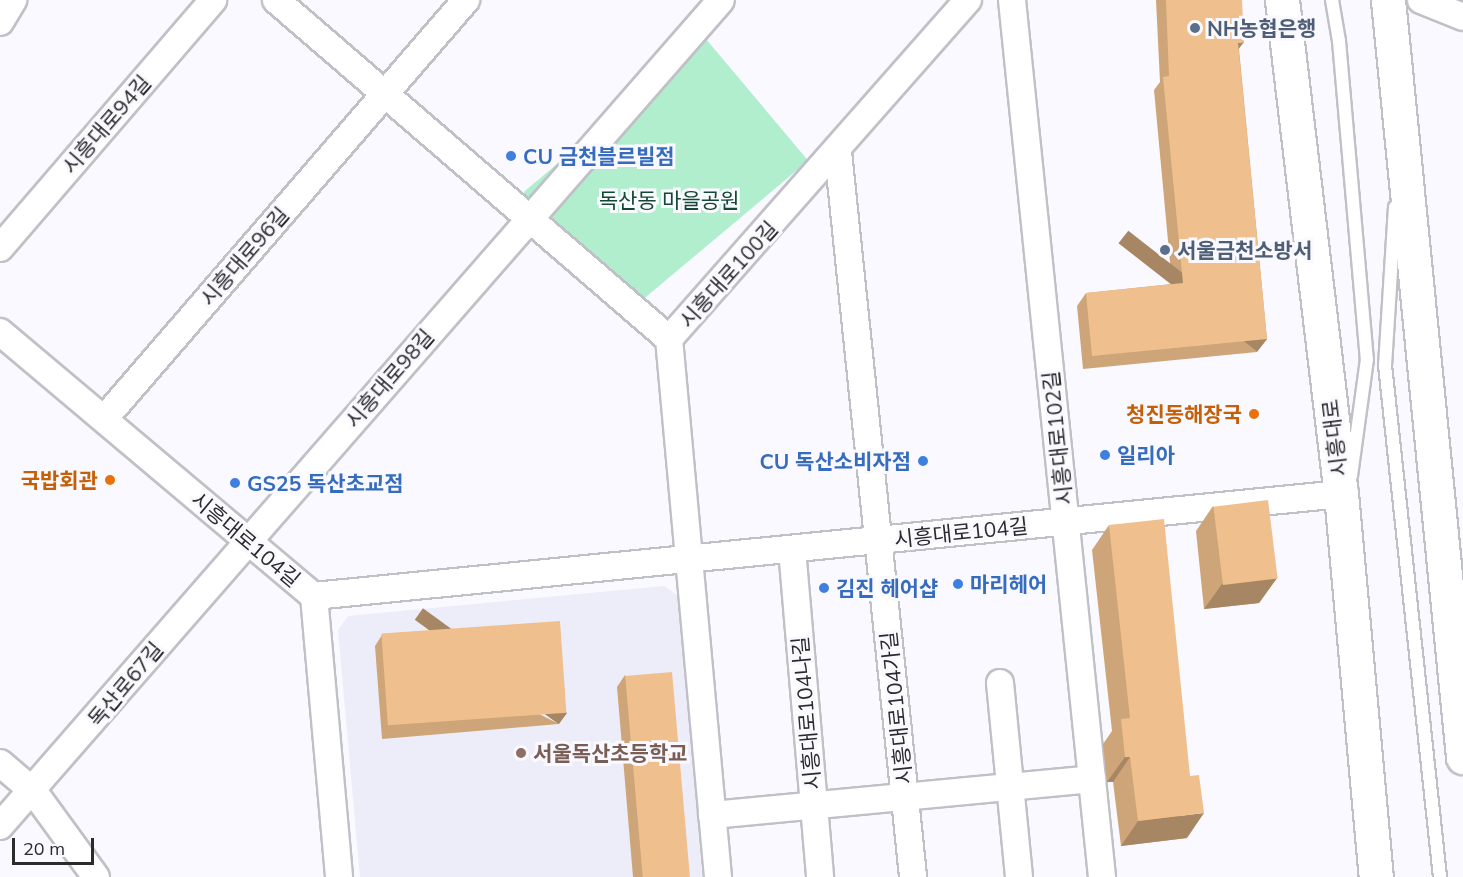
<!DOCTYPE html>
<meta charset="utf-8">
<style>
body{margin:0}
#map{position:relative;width:1463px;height:877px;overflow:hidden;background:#f9f9ff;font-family:Mulish,"Noto Sans KR",sans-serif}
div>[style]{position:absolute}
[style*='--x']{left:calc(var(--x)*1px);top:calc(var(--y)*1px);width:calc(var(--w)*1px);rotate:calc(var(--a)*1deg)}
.built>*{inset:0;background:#ededf9}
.green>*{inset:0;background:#b1eecd;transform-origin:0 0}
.roads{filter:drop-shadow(2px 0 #c0c0c7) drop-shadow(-2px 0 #c0c0c7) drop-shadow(0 2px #c0c0c7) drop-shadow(0 -2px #c0c0c7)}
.lane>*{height:12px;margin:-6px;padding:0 6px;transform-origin:6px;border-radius:6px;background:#fff}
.street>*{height:26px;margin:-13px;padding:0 13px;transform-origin:13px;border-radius:13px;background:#fff}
.primary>*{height:33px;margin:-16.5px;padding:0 16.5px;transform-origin:16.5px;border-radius:16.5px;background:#fff}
.wall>*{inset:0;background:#cea579}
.shaded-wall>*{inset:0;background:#a78663;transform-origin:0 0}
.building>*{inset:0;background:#efc08d;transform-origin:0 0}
.dots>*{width:16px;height:16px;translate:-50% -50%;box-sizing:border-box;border:3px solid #f9f9ff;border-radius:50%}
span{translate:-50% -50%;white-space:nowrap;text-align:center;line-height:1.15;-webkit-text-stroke:6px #f9f9ff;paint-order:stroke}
.service-label{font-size:21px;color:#4e5e75;font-weight:700}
.left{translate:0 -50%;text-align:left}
.street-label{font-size:21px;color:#2b2b2e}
.shop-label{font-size:21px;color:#366cbe;font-weight:700}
.right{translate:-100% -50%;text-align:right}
.park-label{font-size:21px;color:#134831}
.food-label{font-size:21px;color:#c56008;font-weight:700}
.education-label{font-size:21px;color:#785e54;font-weight:700}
.scale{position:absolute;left:12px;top:838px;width:82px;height:27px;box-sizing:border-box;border:3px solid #2b2b2e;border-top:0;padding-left:8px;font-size:18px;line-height:21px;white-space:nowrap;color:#2b2b2e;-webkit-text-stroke:4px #f9f9ff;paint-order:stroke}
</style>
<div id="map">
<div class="built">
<div style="clip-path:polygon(664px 586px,681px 598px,702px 877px,360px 877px,338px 630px,348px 616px)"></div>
</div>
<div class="green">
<div style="left:706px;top:39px;width:159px;height:238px;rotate:50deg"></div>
</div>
<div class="roads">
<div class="lane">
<div style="--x:1332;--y:0;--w:42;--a:80.3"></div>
<div style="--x:1339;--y:41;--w:319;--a:85"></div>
<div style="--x:1367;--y:359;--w:118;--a:97.8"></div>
<div style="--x:1395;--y:207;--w:158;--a:93.6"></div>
<div style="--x:1385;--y:365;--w:515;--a:83.87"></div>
</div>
<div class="street">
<div style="--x:276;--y:0;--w:519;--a:40.78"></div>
<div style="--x:1012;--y:0;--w:882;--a:84.14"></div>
<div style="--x:1421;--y:0;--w:45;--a:22"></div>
<div style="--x:0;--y:22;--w:26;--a:-59"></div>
<div style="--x:838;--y:152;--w:729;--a:84.09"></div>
<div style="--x:0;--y:248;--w:327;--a:-49.3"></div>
<div style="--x:0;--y:332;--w:410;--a:40.1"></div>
<div style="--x:314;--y:596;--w:1032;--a:-5.67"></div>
<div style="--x:104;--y:419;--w:554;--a:-49.17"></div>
<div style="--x:792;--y:549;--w:329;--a:85.1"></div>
<div style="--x:314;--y:596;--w:282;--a:84.9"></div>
<div style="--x:1000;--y:683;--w:195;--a:84.4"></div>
<div style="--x:0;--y:763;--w:45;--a:40.5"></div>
<div style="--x:34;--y:792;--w:105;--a:53.9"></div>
<div style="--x:712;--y:815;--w:382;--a:-5.4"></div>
<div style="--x:0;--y:826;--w:1096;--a:-48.88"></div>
<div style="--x:718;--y:877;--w:540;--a:-95.2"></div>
<div style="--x:669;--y:339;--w:452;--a:-48.6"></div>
</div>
<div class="primary">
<div style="--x:1282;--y:0;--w:498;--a:83.2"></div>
<div style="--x:1341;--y:494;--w:385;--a:84.8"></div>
<div style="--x:1388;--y:0;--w:761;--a:84.34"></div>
</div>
</div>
<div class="wall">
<div style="clip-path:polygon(1156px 0,1242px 0,1239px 49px,1267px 339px,1257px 352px,1083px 369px,1077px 306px,1086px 293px,1172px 284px,1154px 90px,1160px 82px)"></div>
<div style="clip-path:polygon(1213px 506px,1277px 578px,1259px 603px,1204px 609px,1196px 531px)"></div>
<div style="clip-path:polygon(1109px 525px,1187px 838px,1121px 846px,1113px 782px,1107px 782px,1103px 744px,1112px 731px,1092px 550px)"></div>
<div style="clip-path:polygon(382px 635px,559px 724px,382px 739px,375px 646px)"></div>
<div style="clip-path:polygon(625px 675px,689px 877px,633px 877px,617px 687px)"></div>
</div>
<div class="shaded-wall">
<div style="clip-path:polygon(1244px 42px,1234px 55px,1238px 43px)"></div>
<div style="left:1267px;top:339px;width:16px;height:176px;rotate:128deg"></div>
<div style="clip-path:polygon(1277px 578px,1259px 603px,1204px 609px,1222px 584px)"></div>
<div style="left:567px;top:713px;width:14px;height:178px;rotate:126deg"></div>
<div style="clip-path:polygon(1125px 757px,1130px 757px,1113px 782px,1107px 782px)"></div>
<div style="clip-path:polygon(1204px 813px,1187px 838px,1121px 846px,1138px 821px)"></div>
</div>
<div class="building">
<div style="clip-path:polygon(1166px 0,1242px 0,1244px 42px,1238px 43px,1267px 339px,1092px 356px,1086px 293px,1183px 283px,1163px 77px,1169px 76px)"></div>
<div style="left:1268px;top:500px;width:79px;height:55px;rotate:83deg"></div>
<div style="clip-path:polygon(1164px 519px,1190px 776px,1199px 775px,1204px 813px,1138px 821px,1130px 757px,1125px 757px,1121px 719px,1130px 718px,1109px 525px)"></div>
<div style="left:560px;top:621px;width:92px;height:179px;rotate:86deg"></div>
<div style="left:672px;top:672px;width:206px;height:47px;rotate:85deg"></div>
</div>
<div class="dots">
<div style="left:1195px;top:28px;background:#5c6f8a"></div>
<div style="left:511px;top:156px;background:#3f7fe0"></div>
<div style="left:1165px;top:250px;background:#5c6f8a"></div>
<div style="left:1254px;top:414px;background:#e8710a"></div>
<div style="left:1105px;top:455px;background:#3f7fe0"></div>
<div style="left:923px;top:461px;background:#3f7fe0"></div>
<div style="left:110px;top:480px;background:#e8710a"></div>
<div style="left:235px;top:483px;background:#3f7fe0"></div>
<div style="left:958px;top:584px;background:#3f7fe0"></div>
<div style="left:824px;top:588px;background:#3f7fe0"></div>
<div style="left:521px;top:753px;background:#8d6e63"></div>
</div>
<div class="service-label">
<span class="left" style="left:1207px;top:28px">NH농협은행</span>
<span class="left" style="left:1177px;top:250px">서울금천소방서</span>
</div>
<div class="street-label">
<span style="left:106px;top:124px;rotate:-49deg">시흥대로94길</span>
<span style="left:244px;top:256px;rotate:-49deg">시흥대로96길</span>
<span style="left:728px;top:274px;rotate:-48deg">시흥대로100길</span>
<span style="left:389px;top:378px;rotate:-49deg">시흥대로98길</span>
<span style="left:1057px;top:438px;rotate:-96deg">시흥대로102길</span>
<span style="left:1334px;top:438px;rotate:-97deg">시흥대로</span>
<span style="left:961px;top:532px;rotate:-6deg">시흥대로104길</span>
<span style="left:246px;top:539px;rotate:40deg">시흥대로104길</span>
<span style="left:125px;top:684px;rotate:-50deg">독산로67길</span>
<span style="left:896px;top:708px;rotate:-96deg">시흥대로104가길</span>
<span style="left:806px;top:713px;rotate:-95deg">시흥대로104나길</span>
</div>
<div class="shop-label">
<span class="left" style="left:523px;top:156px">CU 금천블르빌점</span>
<span class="left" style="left:1117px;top:455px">일리아</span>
<span class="right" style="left:911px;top:461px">CU 독산소비자점</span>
<span class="left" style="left:247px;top:483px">GS25 독산초교점</span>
<span class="left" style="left:970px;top:584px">마리헤어</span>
<span class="left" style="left:836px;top:588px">김진 헤어샵</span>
</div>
<div class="park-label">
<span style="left:669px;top:200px">독산동 마을공원</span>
</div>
<div class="food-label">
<span class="right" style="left:1242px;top:414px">청진동해장국</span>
<span class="right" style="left:98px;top:480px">국밥회관</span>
</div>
<div class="education-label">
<span class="left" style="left:533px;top:753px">서울독산초등학교</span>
</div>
<div class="scale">20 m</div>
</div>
